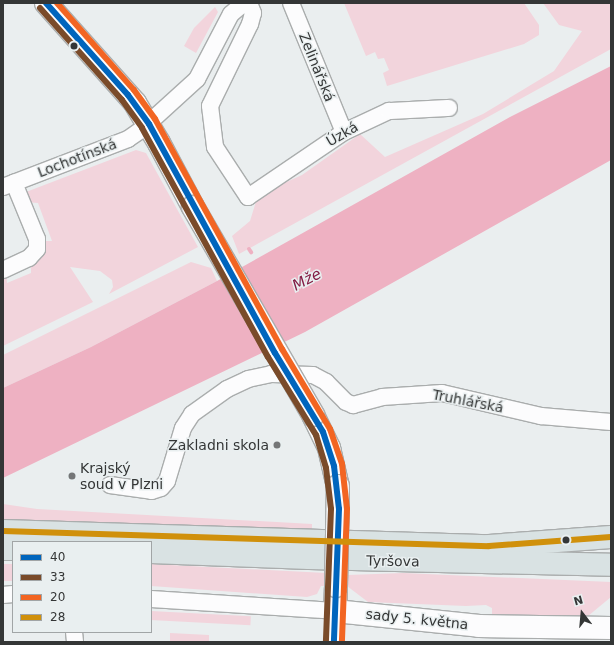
<!DOCTYPE html>
<meta charset="utf-8">
<style>
body{margin:0}
#map{position:relative;width:614px;height:645px;overflow:hidden;background:#eaeeef;font-family:"DejaVu Sans",sans-serif}
div>[style]{position:absolute}
[style*='--x']{left:calc(var(--x)*1px);top:calc(var(--y)*1px);width:calc(var(--w)*1px);rotate:calc(var(--a)*1deg)}
.green>*{inset:0;background:#f2d4dc;transform-origin:0 0}
.water>*{inset:0;background:#eeb1c2}
.stream>*{height:4px;margin:-2px;padding:0 2px;transform-origin:2px;border-radius:2px;background:#eeb1c2}
.roads{filter:drop-shadow(1px 0 #aaadad) drop-shadow(-1px 0 #aaadad) drop-shadow(0 1px #aaadad) drop-shadow(0 -1px #aaadad)}
.street>*{height:16px;margin:-8px;padding:0 8px;transform-origin:8px;border-radius:8px;background:#fcfcfd}
.secondary>*{height:22px;margin:-11px;padding:0 11px;transform-origin:11px;border-radius:11px;background:#fcfcfd}
.primary>*{height:22px;margin:-11px;padding:0 11px;transform-origin:11px;border-radius:11px;background:#d9e2e3}
.bridges{filter:drop-shadow(1px 0 #aaadad) drop-shadow(-1px 0 #aaadad) drop-shadow(0 1px #aaadad) drop-shadow(0 -1px #aaadad)}
.secondary-bridge>*{height:22px;margin:-11px;padding:0 11px;transform-origin:11px;border-radius:11px;background:#fcfcfd}
.bus-1>*{height:6px;margin:-3px;padding:0 3px;transform-origin:3px;border-radius:3px;background:#0065bd}
.bus-2>*{height:6px;margin:-3px;padding:0 3px;transform-origin:3px;border-radius:3px;background:#7a4b2a}
.bus-3>*{height:6px;margin:-3px;padding:0 3px;transform-origin:3px;border-radius:3px;background:#f26522}
.bus-4>*{height:6px;margin:-3px;padding:0 3px;transform-origin:3px;border-radius:3px;background:#d0900b}
.dots>*{width:11px;height:11px;translate:-50% -50%;box-sizing:border-box;border:2px solid #e9eff0;border-radius:50%}
span{translate:-50% -50%;white-space:nowrap;text-align:center;line-height:1.15;-webkit-text-stroke:3px #e9eff0;paint-order:stroke}
.street-label{font-size:14px;color:#343636}
.poi-label{font-size:14px;color:#343636}
.right{translate:-100% -50%;text-align:right}
.left{translate:0 -50%;text-align:left}
.water-label{font-size:15px;color:#831d45;font-style:italic}
.frame{position:absolute;inset:0;border:4px solid #343636;pointer-events:none}
.legend{position:absolute;left:12px;top:541px;width:140px;height:92px;box-sizing:border-box;background:#e9eff0;border:1px solid #a1a5a6;margin:0;padding:5px 7px;list-style:none;font-size:12px;color:#343636}
.legend li{display:flex;align-items:center;gap:8px;height:20px}
.legend b{width:20px;border:1px solid #a1a5a6}
.north{position:absolute;left:562px;top:593px;width:40px;height:40px;-webkit-text-stroke:3px #e9eff0;paint-order:stroke;rotate:344deg;font-size:11px;font-weight:700;line-height:16px;text-align:center;color:#343636}
.north::after{content:'';display:block;margin:auto;width:14px;height:18px;background:#343636;clip-path:polygon(50% 0,100% 100%,50% 72%,0 100%)}
</style>
<div id="map">
<div class="green">
<div style="clip-path:polygon(344px 3px,524px 3px,539px 25px,539px 35px,524px 44px,387px 86px,383px 73px,389px 70px,384px 58px,378px 59px,375px 52px,366px 56px)"></div>
<div style="clip-path:polygon(543px 3px,611px 3px,611px 49px,239px 254px,232px 236px,250px 221px,258px 195px,302px 175px,360px 134px,385px 157px,483px 114px,554px 71px,582px 31px,559px 25px)"></div>
<div style="clip-path:polygon(215px 7px,218px 12px,196px 53px,184px 46px,194px 28px)"></div>
<div style="clip-path:polygon(136px 150px,146px 153px,198px 247px,109px 294px,113px 287px,112px 280px,100px 271px,70px 267px,93px 302px,3px 346px,3px 273px,6px 271px,7px 283px,31px 273px,31px 260px,41px 241px,52px 241px,38px 203px,25px 202px,26px 192px)"></div>
<div style="clip-path:polygon(191px 262px,211px 268px,217px 281px,91px 347px,3px 388px,3px 355px)"></div>
<div style="clip-path:polygon(3px 504px,37px 509px,312px 524px,312px 539px,3px 526px)"></div>
<div style="left:3px;top:564px;width:10px;height:17px"></div>
<div style="clip-path:polygon(151px 564px,326px 573px,325px 586px,321px 586px,317px 594px,307px 597px,151px 586px)"></div>
<div style="clip-path:polygon(403px 573px,611px 582px,611px 597px,582px 621px,492px 619px,492px 608px,486px 605px,466px 606px,368px 602px,347px 586px,348px 575px)"></div>
<div style="left:151px;top:611px;width:100px;height:9px;rotate:3deg"></div>
<div style="clip-path:polygon(170px 633px,209px 635px,209px 642px,170px 642px)"></div>
</div>
<div class="water">
<div style="clip-path:polygon(611px 66px,611px 160px,305px 332px,3px 478px,3px 388px,91px 347px,217px 281px,510px 117px)"></div>
</div>
<div class="stream">
<div style="--x:249;--y:249;--w:4;--a:56"></div>
</div>
<div class="roads">
<div class="street">
<div style="--x:249;--y:3;--w:11;--a:68"></div>
<div style="--x:253;--y:13;--w:11;--a:105"></div>
<div style="--x:250;--y:24;--w:91;--a:116"></div>
<div style="--x:210;--y:106;--w:41;--a:83"></div>
<div style="--x:215;--y:147;--w:60;--a:56.6"></div>
<div style="--x:248;--y:197;--w:116;--a:-34.1"></div>
<div style="--x:344;--y:132;--w:50;--a:-25"></div>
<div style="--x:389;--y:111;--w:60;--a:-2.9"></div>
<div style="--x:291;--y:3;--w:139;--a:67.7"></div>
<div style="--x:3;--y:187;--w:134;--a:-21"></div>
<div style="--x:128;--y:139;--w:16;--a:-35"></div>
<div style="--x:141;--y:130;--w:76;--a:-42.3"></div>
<div style="--x:197;--y:79;--w:73;--a:-62.4"></div>
<div style="--x:231;--y:14;--w:17;--a:-40"></div>
<div style="--x:3;--y:270;--w:29;--a:-25"></div>
<div style="--x:29;--y:258;--w:12;--a:-48"></div>
<div style="--x:37;--y:249;--w:10;--a:-90"></div>
<div style="--x:37;--y:239;--w:61;--a:-112.3"></div>
<div style="--x:110;--y:485;--w:42;--a:8.1"></div>
<div style="--x:152;--y:491;--w:9;--a:-18"></div>
<div style="--x:161;--y:488;--w:9;--a:-49"></div>
<div style="--x:167;--y:481;--w:55;--a:-73.2"></div>
<div style="--x:183;--y:428;--w:17;--a:-57"></div>
<div style="--x:192;--y:414;--w:43;--a:-35.5"></div>
<div style="--x:227;--y:389;--w:23;--a:-25"></div>
<div style="--x:248;--y:379;--w:24;--a:-12"></div>
<div style="--x:271;--y:374;--w:42;--a:1.4"></div>
<div style="--x:313;--y:375;--w:15;--a:28"></div>
<div style="--x:326;--y:382;--w:28;--a:45"></div>
<div style="--x:346;--y:402;--w:8;--a:23"></div>
<div style="--x:353;--y:405;--w:30;--a:-15"></div>
<div style="--x:382;--y:397;--w:60;--a:-3.8"></div>
<div style="--x:442;--y:393;--w:102;--a:13.1"></div>
<div style="--x:541;--y:416;--w:70;--a:4.9"></div>
<div style="--x:3;--y:595;--w:10;--a:-6"></div>
<div style="--x:151;--y:599;--w:184;--a:3.7"></div>
<div style="--x:335;--y:611;--w:31;--a:92"></div>
<div style="--x:74;--y:632;--w:10;--a:84"></div>
</div>
<div class="secondary">
<div style="--x:46;--y:3;--w:134;--a:48.3"></div>
<div style="--x:135;--y:103;--w:47;--a:59"></div>
<div style="--x:159;--y:143;--w:72;--a:62"></div>
<div style="--x:313;--y:415;--w:37;--a:64"></div>
<div style="--x:329;--y:448;--w:39;--a:77"></div>
<div style="--x:336;--y:586;--w:25;--a:92"></div>
<div style="--x:335;--y:611;--w:145;--a:5.9"></div>
<div style="--x:479;--y:626;--w:132;--a:0.9"></div>
</div>
<div class="primary">
<div style="--x:3;--y:531;--w:486;--a:1.8"></div>
<div style="--x:489;--y:546;--w:122;--a:-4.2"></div>
<div style="--x:3;--y:549;--w:10;--a:0"></div>
<div style="--x:151;--y:552;--w:158;--a:2.2"></div>
<div style="--x:309;--y:558;--w:302;--a:1.3"></div>
</div>
</div>
<div class="bridges">
<div class="secondary-bridge">
<div style="--x:193;--y:207;--w:240;--a:60"></div>
<div style="--x:336;--y:586;--w:100;--a:-88.9"></div>
</div>
</div>
<div class="bus-1">
<div style="--x:46;--y:3;--w:123;--a:48.3"></div>
<div style="--x:128;--y:95;--w:36;--a:54"></div>
<div style="--x:149;--y:124;--w:261;--a:61.2"></div>
<div style="--x:275;--y:353;--w:92;--a:58.7"></div>
<div style="--x:323;--y:432;--w:36;--a:72"></div>
<div style="--x:334;--y:466;--w:43;--a:83.4"></div>
<div style="--x:339;--y:509;--w:133;--a:92.2"></div>
</div>
<div class="bus-2">
<div style="--x:40;--y:8;--w:123;--a:48.3"></div>
<div style="--x:122;--y:100;--w:34;--a:54"></div>
<div style="--x:142;--y:128;--w:261;--a:61.2"></div>
<div style="--x:268;--y:357;--w:92;--a:58.4"></div>
<div style="--x:316;--y:435;--w:34;--a:73"></div>
<div style="--x:326;--y:468;--w:41;--a:83"></div>
<div style="--x:331;--y:509;--w:133;--a:92.2"></div>
</div>
<div class="bus-3">
<div style="--x:57;--y:3;--w:116;--a:48.5"></div>
<div style="--x:134;--y:90;--w:36;--a:54"></div>
<div style="--x:155;--y:119;--w:263;--a:61.1"></div>
<div style="--x:282;--y:349;--w:93;--a:59"></div>
<div style="--x:330;--y:429;--w:37;--a:71"></div>
<div style="--x:342;--y:464;--w:45;--a:83.7"></div>
<div style="--x:347;--y:509;--w:133;--a:92.2"></div>
</div>
<div class="bus-4">
<div style="--x:3;--y:531;--w:486;--a:1.8"></div>
<div style="--x:489;--y:546;--w:122;--a:-4.2"></div>
</div>
<div class="dots">
<div style="left:74px;top:46px;background:#343636"></div>
<div style="left:277px;top:445px;background:#747677"></div>
<div style="left:72px;top:476px;background:#747677"></div>
<div style="left:566px;top:540px;background:#343636"></div>
</div>
<div class="street-label">
<span style="left:317px;top:67px;rotate:68deg">Zelinářská</span>
<span style="left:342px;top:134px;rotate:-30deg">Úzká</span>
<span style="left:77px;top:158px;rotate:-21deg">Lochotínská</span>
<span style="left:468px;top:401px;rotate:11deg">Truhlářská</span>
<span style="left:393px;top:561px;rotate:1deg">Tyršova</span>
<span style="left:417px;top:619px;rotate:6deg">sady 5. května</span>
</div>
<div class="poi-label">
<span class="right" style="left:269px;top:445px">Zakladni skola</span>
<span class="left" style="left:80px;top:476px">Krajský<br>soud v Plzni</span>
</div>
<div class="water-label">
<span style="left:307px;top:280px;rotate:-28deg">Mže</span>
</div>
<div class="frame"></div>
<ul class="legend">
<li><b style="height:5px;background:#0065bd"></b>40</li>
<li><b style="height:5px;background:#7a4b2a"></b>33</li>
<li><b style="height:5px;background:#f26522"></b>20</li>
<li><b style="height:5px;background:#d0900b"></b>28</li>
</ul>
<div class="north">N</div>
</div>
